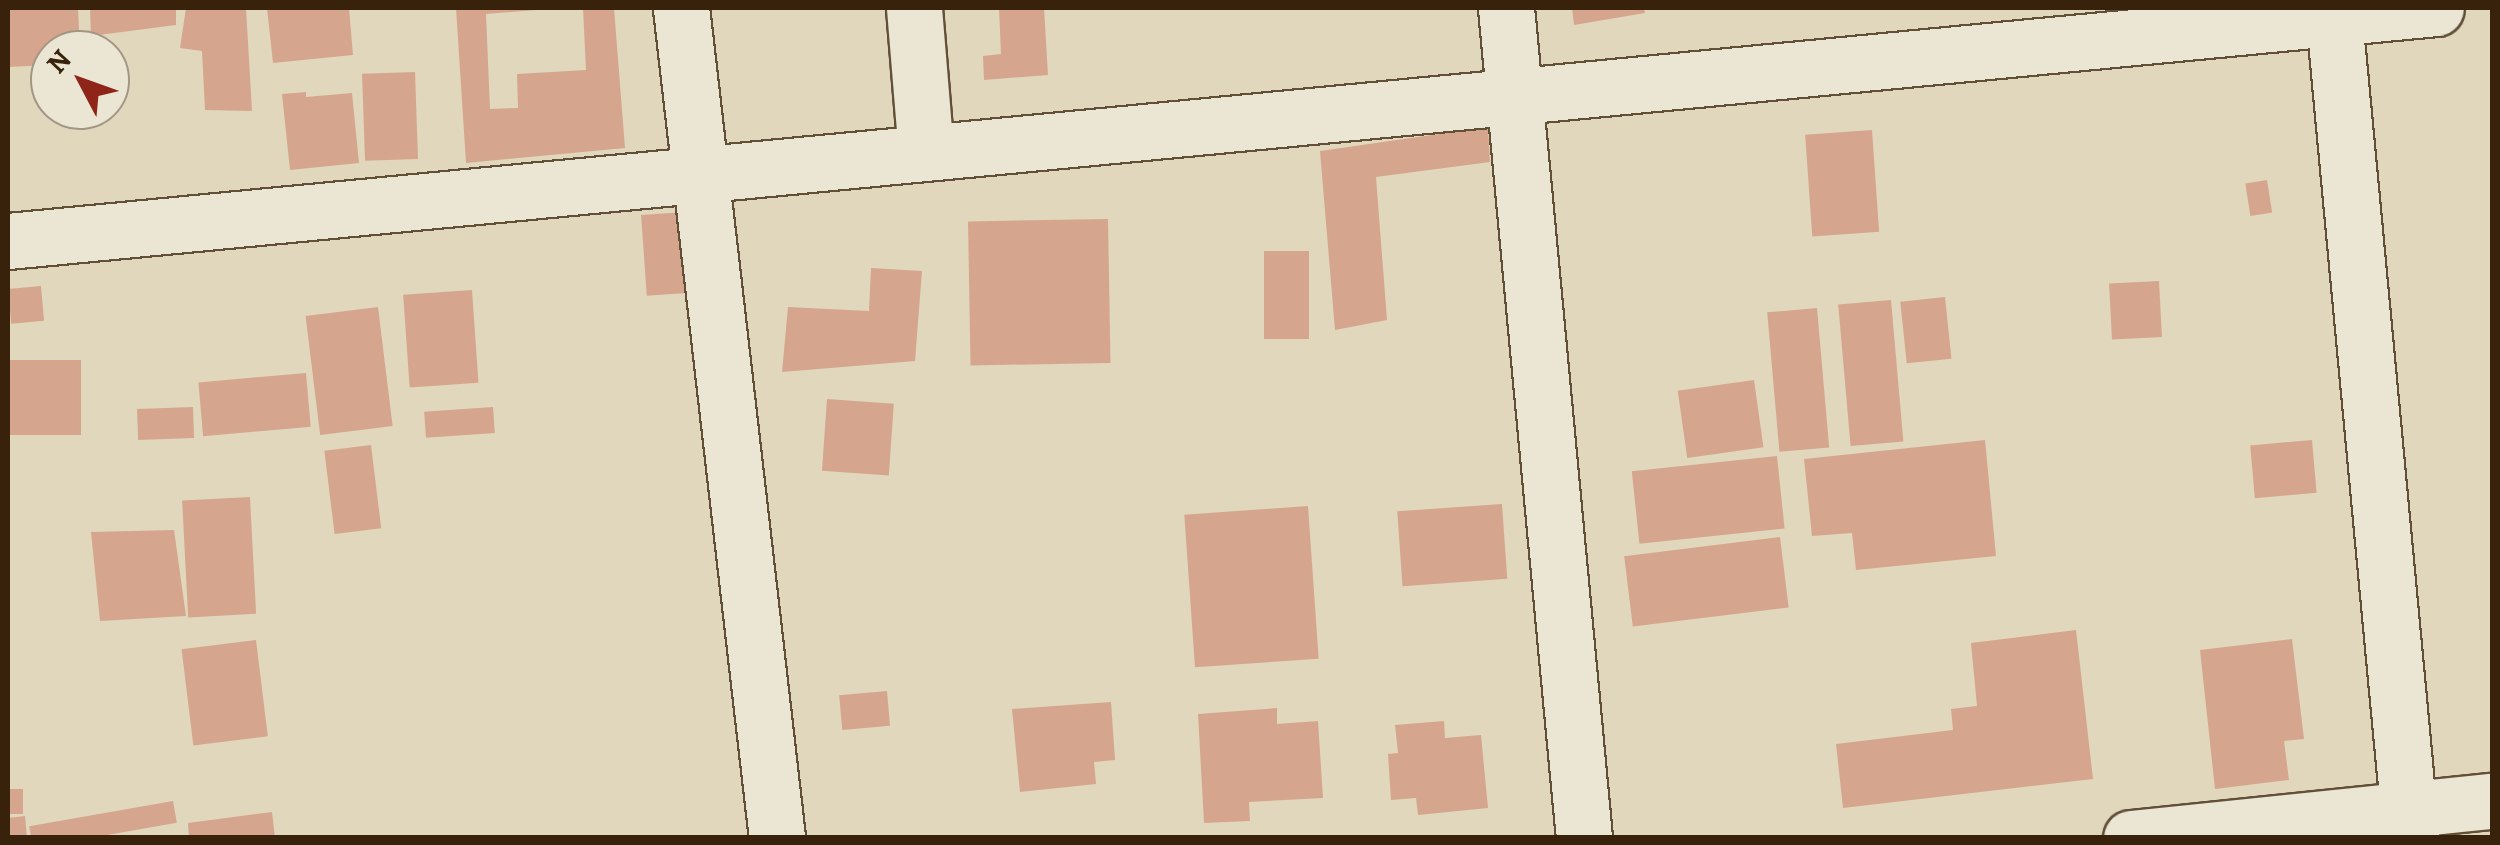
<!DOCTYPE html>
<style>
body{margin:0}
#map{position:relative;width:2500px;height:845px;overflow:hidden;background:#e0d7bd;font-family:Alegreya,serif}
div>[style]{position:absolute}
[style*='--x']{left:calc(var(--x)*1px);top:calc(var(--y)*1px);width:calc(var(--w)*1px);rotate:calc(var(--a)*1deg)}
.building>*{inset:0;background:#d5a68d;transform-origin:0 0}
.roads{filter:drop-shadow(2px 0 #624f38) drop-shadow(-2px 0 #624f38) drop-shadow(0 2px #624f38) drop-shadow(0 -2px #624f38)}
.minor>*{height:55px;margin:-27.5px;padding:0 27.5px;transform-origin:27.5px;border-radius:27.5px;background:#ebe5d4}
span{translate:-50% -50%;white-space:nowrap;text-align:center;line-height:1.15;-webkit-text-stroke:8px #ebe5d4;paint-order:stroke}
.frame{position:absolute;inset:0;border:10px solid #38220b;pointer-events:none}
.north{position:absolute;left:30px;top:30px;width:100px;height:100px;box-sizing:border-box;background:#ebe5d4;border:2px solid #a39784;border-radius:50%;rotate:311deg;font-size:28px;font-weight:700;line-height:40px;text-align:center;color:#38220b}
.north::after{content:'';display:block;margin:auto;width:35px;height:45px;background:#8f2418;clip-path:polygon(50% 0,100% 100%,50% 72%,0 100%)}
</style>
<div id="map">
<div class="building">
<div style="clip-path:polygon(45px 8px,78px 8px,80px 50px,50px 50px,50px 65px,8px 67px,8px 9px)"></div>
<div style="clip-path:polygon(90px 8px,176px 8px,176px 25px,91px 36px)"></div>
<div style="clip-path:polygon(186px 8px,246px 8px,252px 111px,205px 110px,202px 51px,180px 48px)"></div>
<div style="clip-path:polygon(267px 8px,349px 8px,353px 55px,273px 63px)"></div>
<div style="clip-path:polygon(456px 8px,562px 8px,486px 14px,490px 109px,518px 108px,517px 74px,586px 70px,583px 8px,614px 8px,625px 148px,466px 163px)"></div>
<div style="clip-path:polygon(999px 8px,1044px 8px,1048px 75px,984px 80px,983px 56px,1001px 54px)"></div>
<div style="clip-path:polygon(1572px 8px,1644px 8px,1645px 13px,1574px 25px)"></div>
<div style="left:415px;top:72px;width:87px;height:53px;rotate:88deg"></div>
<div style="clip-path:polygon(306px 92px,306px 97px,352px 93px,359px 163px,290px 170px,282px 94px)"></div>
<div style="clip-path:polygon(1488px 127px,1490px 162px,1376px 177px,1387px 320px,1335px 330px,1320px 151px)"></div>
<div style="left:1872px;top:130px;width:102px;height:67px;rotate:86deg"></div>
<div style="left:2267px;top:180px;width:33px;height:22px;rotate:81deg"></div>
<div style="left:685px;top:212px;width:81px;height:44px;rotate:86deg"></div>
<div style="left:1108px;top:219px;width:144px;height:140px;rotate:89deg"></div>
<div style="left:1264px;top:251px;width:45px;height:88px"></div>
<div style="clip-path:polygon(871px 268px,922px 271px,915px 361px,782px 372px,788px 307px,869px 311px)"></div>
<div style="left:2159px;top:281px;width:56px;height:50px;rotate:87deg"></div>
<div style="left:41px;top:286px;width:35px;height:33px;rotate:85deg"></div>
<div style="left:472px;top:290px;width:93px;height:69px;rotate:86deg"></div>
<div style="left:1945px;top:297px;width:62px;height:45px;rotate:84deg"></div>
<div style="left:1891px;top:300px;width:142px;height:53px;rotate:85deg"></div>
<div style="left:378px;top:307px;width:120px;height:73px;rotate:83deg"></div>
<div style="left:1817px;top:308px;width:140px;height:50px;rotate:85deg"></div>
<div style="left:8px;top:360px;width:73px;height:75px"></div>
<div style="left:306px;top:373px;width:54px;height:108px;rotate:85deg"></div>
<div style="left:1754px;top:380px;width:68px;height:77px;rotate:82deg"></div>
<div style="left:827px;top:399px;width:67px;height:72px;rotate:4deg"></div>
<div style="left:193px;top:407px;width:31px;height:56px;rotate:88deg"></div>
<div style="left:493px;top:407px;width:26px;height:69px;rotate:86deg"></div>
<div style="clip-path:polygon(1985px 440px,1996px 556px,1856px 570px,1852px 533px,1812px 536px,1804px 459px)"></div>
<div style="left:2312px;top:440px;width:53px;height:62px;rotate:85deg"></div>
<div style="left:371px;top:445px;width:84px;height:47px;rotate:83deg"></div>
<div style="left:1777px;top:456px;width:73px;height:146px;rotate:84deg"></div>
<div style="left:250px;top:497px;width:117px;height:68px;rotate:87deg"></div>
<div style="left:1502px;top:504px;width:75px;height:105px;rotate:86deg"></div>
<div style="left:1308px;top:506px;width:153px;height:124px;rotate:86deg"></div>
<div style="clip-path:polygon(174px 530px,186px 616px,100px 621px,91px 532px)"></div>
<div style="left:1780px;top:537px;width:71px;height:157px;rotate:83deg"></div>
<div style="clip-path:polygon(2076px 630px,2093px 779px,1843px 808px,1836px 744px,1953px 730px,1951px 709px,1977px 706px,1971px 643px)"></div>
<div style="clip-path:polygon(2292px 639px,2304px 739px,2284px 741px,2289px 780px,2215px 789px,2200px 650px)"></div>
<div style="left:256px;top:640px;width:97px;height:75px;rotate:83deg"></div>
<div style="left:887px;top:691px;width:35px;height:48px;rotate:85deg"></div>
<div style="clip-path:polygon(1111px 702px,1115px 760px,1094px 762px,1096px 784px,1020px 792px,1012px 709px)"></div>
<div style="clip-path:polygon(1277px 708px,1277px 724px,1318px 721px,1323px 798px,1249px 802px,1250px 821px,1204px 823px,1198px 714px)"></div>
<div style="clip-path:polygon(1444px 721px,1445px 738px,1481px 735px,1488px 808px,1418px 815px,1416px 798px,1391px 800px,1388px 754px,1398px 753px,1395px 725px)"></div>
<div style="left:8px;top:789px;width:15px;height:25px"></div>
<div style="left:173px;top:801px;width:22px;height:146px;rotate:80deg"></div>
<div style="clip-path:polygon(272px 812px,275px 838px,189px 838px,188px 823px)"></div>
<div style="clip-path:polygon(25px 816px,27px 838px,8px 838px,8px 818px)"></div>
</div>
<div class="roads">
<div class="minor">
<div style="--x:681;--y:8;--w:836;--a:83.4"></div>
<div style="--x:914;--y:8;--w:145;--a:85.3"></div>
<div style="--x:1506;--y:8;--w:834;--a:84.63"></div>
<div style="--x:2333;--y:8;--w:834;--a:84.63"></div>
<div style="--x:8;--y:241;--w:2439;--a:-5.48"></div>
<div style="--x:2131;--y:838;--w:363;--a:-5.9"></div>
</div>
</div>
<div class="frame"></div>
<div class="north">N</div>
</div>
